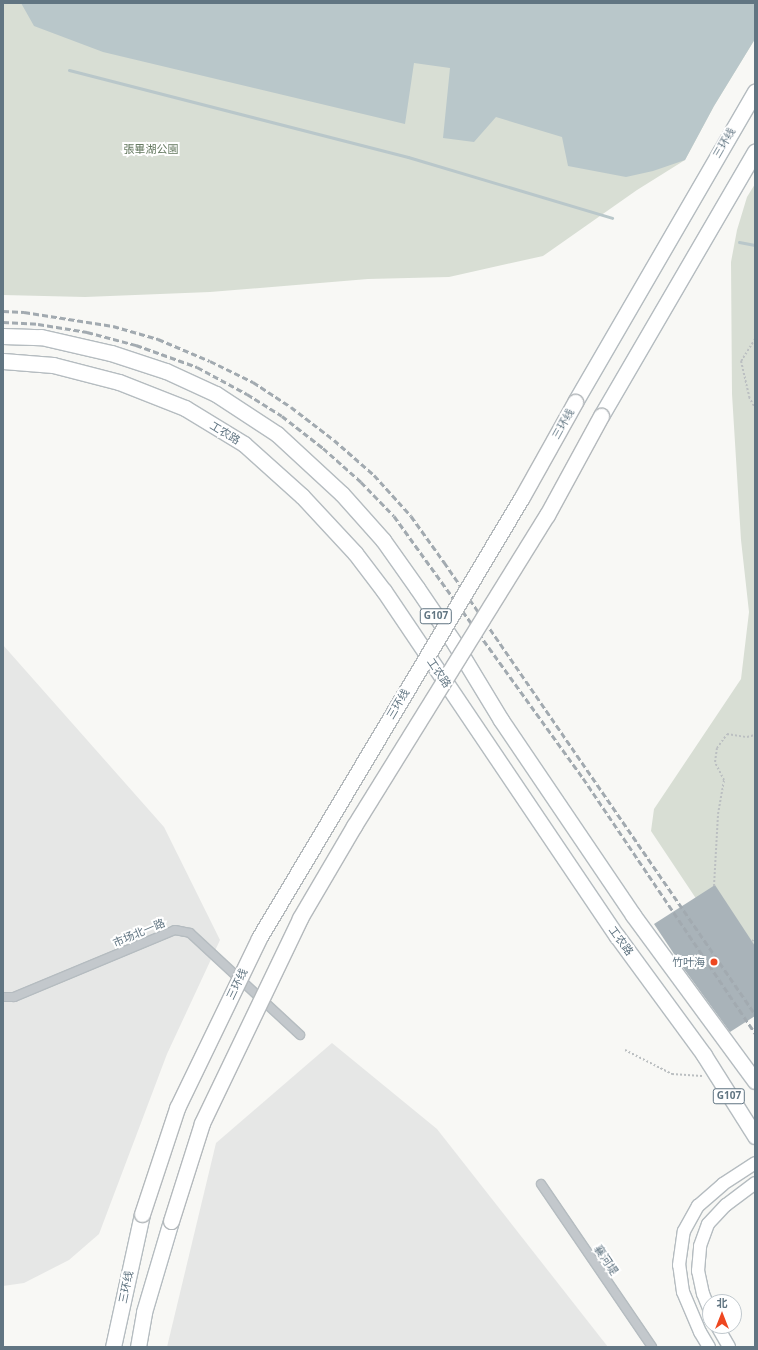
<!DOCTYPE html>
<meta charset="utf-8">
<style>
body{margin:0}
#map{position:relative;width:758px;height:1350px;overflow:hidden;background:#f8f8f5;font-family:"Open Sans","Noto Sans SC",sans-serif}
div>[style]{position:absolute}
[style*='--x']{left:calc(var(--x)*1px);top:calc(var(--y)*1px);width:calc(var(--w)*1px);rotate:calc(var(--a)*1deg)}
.built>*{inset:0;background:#e6e7e6}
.green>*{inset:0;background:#d8ded4}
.water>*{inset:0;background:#b9c7ca}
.stream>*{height:3px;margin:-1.5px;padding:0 1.5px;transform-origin:1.5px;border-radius:1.5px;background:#b9c7ca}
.building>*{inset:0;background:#a9b3b9}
.path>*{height:2px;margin-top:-1px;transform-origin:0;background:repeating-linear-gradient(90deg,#bbbfc1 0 2px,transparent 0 4px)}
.roads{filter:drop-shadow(1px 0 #b5bcc0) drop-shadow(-1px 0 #b5bcc0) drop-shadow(0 1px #b5bcc0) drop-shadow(0 -1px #b5bcc0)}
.street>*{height:8px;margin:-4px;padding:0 4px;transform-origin:4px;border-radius:4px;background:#c3c8cc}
.secondary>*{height:12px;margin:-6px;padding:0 6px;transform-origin:6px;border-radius:6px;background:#fff}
.highway>*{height:15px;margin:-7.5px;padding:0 7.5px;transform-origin:7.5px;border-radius:7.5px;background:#fff}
.rail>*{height:3px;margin-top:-1.5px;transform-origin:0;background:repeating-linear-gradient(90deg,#a2aab0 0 6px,transparent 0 9px)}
.bridges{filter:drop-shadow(1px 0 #b4b9bc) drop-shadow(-1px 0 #b4b9bc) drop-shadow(0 1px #b4b9bc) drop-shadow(0 -1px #b4b9bc)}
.highway-bridge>*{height:15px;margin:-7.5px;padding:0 7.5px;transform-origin:7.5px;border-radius:7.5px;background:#fff}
.dots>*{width:11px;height:11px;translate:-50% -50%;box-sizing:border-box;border:2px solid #fff;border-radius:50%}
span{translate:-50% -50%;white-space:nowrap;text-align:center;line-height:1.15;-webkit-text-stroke:4px #fff;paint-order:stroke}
.shield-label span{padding:1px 3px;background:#fff;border:1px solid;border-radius:3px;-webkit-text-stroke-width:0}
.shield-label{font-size:10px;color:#617582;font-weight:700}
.street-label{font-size:11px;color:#617582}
.park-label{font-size:11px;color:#667a61}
.poi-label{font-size:11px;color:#617582}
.right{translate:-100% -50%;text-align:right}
.frame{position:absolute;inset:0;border:4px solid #617582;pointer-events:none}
.north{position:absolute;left:702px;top:1294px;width:40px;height:40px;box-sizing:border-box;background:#fff;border:1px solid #c0c8cd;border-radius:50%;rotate:0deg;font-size:11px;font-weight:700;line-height:16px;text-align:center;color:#617582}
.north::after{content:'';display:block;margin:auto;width:14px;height:18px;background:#ee4720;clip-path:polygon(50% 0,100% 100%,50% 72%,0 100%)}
</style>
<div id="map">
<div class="built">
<div style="clip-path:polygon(3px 645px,164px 827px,220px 940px,167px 1054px,99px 1234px,69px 1260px,24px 1283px,3px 1286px)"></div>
<div style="clip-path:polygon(332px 1043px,437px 1129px,608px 1347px,167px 1347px,216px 1143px)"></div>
</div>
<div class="green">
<div style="clip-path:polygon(3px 3px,755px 3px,755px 39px,714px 106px,685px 160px,637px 190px,543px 256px,449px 277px,368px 279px,210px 292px,85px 297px,3px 295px)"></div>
<div style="clip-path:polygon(755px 184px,755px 987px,651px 831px,654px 809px,741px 679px,749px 612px,741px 540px,732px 394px,731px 262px,737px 230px,747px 197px)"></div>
</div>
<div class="water">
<div style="clip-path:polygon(21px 3px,755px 3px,755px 39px,714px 106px,685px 160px,653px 171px,626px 177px,568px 166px,562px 137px,496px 117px,474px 142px,443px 138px,450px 68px,414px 63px,405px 124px,103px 52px,34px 26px)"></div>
</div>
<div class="stream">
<div style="--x:69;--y:70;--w:350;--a:14.4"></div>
<div style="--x:408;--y:157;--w:213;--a:16.6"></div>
<div style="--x:739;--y:242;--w:16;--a:11"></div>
</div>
<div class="building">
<div style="clip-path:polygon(715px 885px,755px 946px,755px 1016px,730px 1032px,684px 969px,654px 924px)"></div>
</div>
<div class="path">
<div style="--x:755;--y:339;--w:26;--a:122"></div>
<div style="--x:741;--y:361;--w:37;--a:77"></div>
<div style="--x:749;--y:397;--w:13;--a:61"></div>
<div style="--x:714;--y:886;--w:72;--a:-86.8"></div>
<div style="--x:718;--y:814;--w:35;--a:-80"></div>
<div style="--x:724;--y:780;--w:20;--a:-117"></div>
<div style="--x:715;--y:762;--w:14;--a:-82"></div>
<div style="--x:717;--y:748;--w:17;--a:-54"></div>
<div style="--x:727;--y:734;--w:20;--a:9"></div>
<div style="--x:747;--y:737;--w:8;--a:-14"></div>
<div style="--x:752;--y:941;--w:4;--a:-34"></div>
<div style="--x:625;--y:1050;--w:53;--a:27.1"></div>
<div style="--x:672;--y:1074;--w:30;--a:4"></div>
</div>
<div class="roads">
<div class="street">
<div style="--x:3;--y:997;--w:11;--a:0"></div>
<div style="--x:14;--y:997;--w:174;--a:-22.6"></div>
<div style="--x:175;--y:930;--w:15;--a:11"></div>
<div style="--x:190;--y:933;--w:150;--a:42.8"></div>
<div style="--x:541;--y:1184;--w:197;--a:55.7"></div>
</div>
<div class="secondary">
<div style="--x:710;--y:1311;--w:18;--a:-112"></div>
<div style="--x:703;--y:1294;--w:24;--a:-102"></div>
<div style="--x:698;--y:1271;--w:25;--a:-85"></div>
<div style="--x:700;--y:1246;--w:23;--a:-70"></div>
<div style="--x:708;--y:1224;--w:26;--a:-47"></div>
<div style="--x:726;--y:1205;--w:36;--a:-37"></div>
<div style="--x:717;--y:1326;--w:24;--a:60"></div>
<div style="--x:709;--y:1347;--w:17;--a:-121"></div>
<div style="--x:700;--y:1332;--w:43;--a:-113"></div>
<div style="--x:683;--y:1292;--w:27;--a:-98"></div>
<div style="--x:679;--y:1265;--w:34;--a:-82"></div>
<div style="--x:684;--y:1231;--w:29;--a:-61"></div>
<div style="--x:698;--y:1206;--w:33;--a:-41"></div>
<div style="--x:723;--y:1184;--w:38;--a:-33"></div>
</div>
<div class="highway">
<div style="--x:3;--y:336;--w:38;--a:2"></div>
<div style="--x:41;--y:337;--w:72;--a:12.9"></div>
<div style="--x:111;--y:353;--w:58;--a:18.1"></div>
<div style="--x:166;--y:371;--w:55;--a:24.7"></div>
<div style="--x:216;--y:394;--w:73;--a:33.3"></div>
<div style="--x:277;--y:434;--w:88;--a:42.7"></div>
<div style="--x:342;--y:494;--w:62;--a:48.3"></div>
<div style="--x:383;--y:540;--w:59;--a:54.7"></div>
<div style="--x:417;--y:588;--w:68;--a:55.8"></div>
<div style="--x:455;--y:644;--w:89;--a:58.8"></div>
<div style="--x:501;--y:720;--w:235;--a:55.9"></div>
<div style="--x:633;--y:915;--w:206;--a:53.7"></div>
<div style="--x:3;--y:361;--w:50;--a:4.6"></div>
<div style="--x:53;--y:365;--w:68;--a:14.4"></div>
<div style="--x:119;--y:382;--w:71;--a:21.5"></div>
<div style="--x:185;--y:408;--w:69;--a:31.4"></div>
<div style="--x:244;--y:444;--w:78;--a:41.9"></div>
<div style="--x:302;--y:496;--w:78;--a:47.1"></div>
<div style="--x:355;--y:553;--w:48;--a:52.7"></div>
<div style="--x:384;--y:591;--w:416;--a:56"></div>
<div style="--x:617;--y:936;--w:147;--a:53.8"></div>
<div style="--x:704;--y:1055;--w:96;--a:57.8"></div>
<div style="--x:575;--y:402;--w:359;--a:-59.9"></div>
<div style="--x:601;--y:416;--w:306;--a:-59.8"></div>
<div style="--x:113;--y:1347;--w:136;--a:-77.7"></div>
<div style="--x:138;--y:1347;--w:36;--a:-80"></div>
<div style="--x:144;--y:1312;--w:95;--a:-73.5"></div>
</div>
</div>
<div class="rail">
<div style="--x:3;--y:311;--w:21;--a:3"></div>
<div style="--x:24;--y:312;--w:90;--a:8.9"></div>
<div style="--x:113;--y:326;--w:47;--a:16.1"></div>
<div style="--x:158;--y:339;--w:56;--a:22.9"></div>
<div style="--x:210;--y:361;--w:48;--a:26"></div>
<div style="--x:253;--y:382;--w:45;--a:33.3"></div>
<div style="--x:291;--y:407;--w:54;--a:37.5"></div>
<div style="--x:334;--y:440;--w:53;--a:41.2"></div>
<div style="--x:374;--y:475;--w:55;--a:47.9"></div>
<div style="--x:411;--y:516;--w:57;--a:54.3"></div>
<div style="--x:444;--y:562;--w:549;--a:55.47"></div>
<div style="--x:3;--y:322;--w:35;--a:3"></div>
<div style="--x:38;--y:324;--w:50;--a:9.3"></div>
<div style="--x:87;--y:332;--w:51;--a:14.9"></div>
<div style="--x:136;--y:345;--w:65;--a:19.8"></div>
<div style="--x:197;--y:367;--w:57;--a:28.4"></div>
<div style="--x:247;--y:394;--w:41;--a:32.2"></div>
<div style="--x:282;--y:416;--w:52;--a:38"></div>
<div style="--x:323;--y:448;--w:51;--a:41.8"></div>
<div style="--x:361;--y:482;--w:47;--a:45.9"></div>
<div style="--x:394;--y:516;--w:323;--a:54.2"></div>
<div style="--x:583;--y:778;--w:308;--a:56"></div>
</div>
<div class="bridges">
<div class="highway-bridge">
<div style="--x:142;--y:1214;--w:112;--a:-71.7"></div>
<div style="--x:177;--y:1108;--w:189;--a:-64.2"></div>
<div style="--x:259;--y:938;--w:513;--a:-59.19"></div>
<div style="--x:522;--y:497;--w:109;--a:-60.8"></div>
<div style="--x:171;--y:1221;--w:103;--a:-72.4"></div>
<div style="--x:202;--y:1123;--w:227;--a:-64.4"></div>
<div style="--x:300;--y:918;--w:107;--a:-59.6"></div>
<div style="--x:354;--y:826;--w:366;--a:-58.2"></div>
<div style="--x:547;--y:515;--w:113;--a:-61.4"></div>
</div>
</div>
<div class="dots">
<div style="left:714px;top:962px;background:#ee4720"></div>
</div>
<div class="shield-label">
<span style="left:436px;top:616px">G107</span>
<span style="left:729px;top:1096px">G107</span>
</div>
<div class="street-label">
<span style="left:724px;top:143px;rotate:-60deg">三环线</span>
<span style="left:563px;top:424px;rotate:-61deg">三环线</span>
<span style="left:225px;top:433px;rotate:31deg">工农路</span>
<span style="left:439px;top:673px;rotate:56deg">工农路</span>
<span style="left:398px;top:704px;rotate:-59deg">三环线</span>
<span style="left:139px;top:933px;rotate:-23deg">市场北一路</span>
<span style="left:621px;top:941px;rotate:54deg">工农路</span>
<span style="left:237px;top:984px;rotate:-64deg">三环线</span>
<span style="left:606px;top:1260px;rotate:56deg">襄河堤</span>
<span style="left:126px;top:1287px;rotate:-78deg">三环线</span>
</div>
<div class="park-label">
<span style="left:151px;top:149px">張畢湖公園</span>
</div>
<div class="poi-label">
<span class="right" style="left:705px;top:962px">竹叶海</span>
</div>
<div class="frame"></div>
<div class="north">北</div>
</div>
